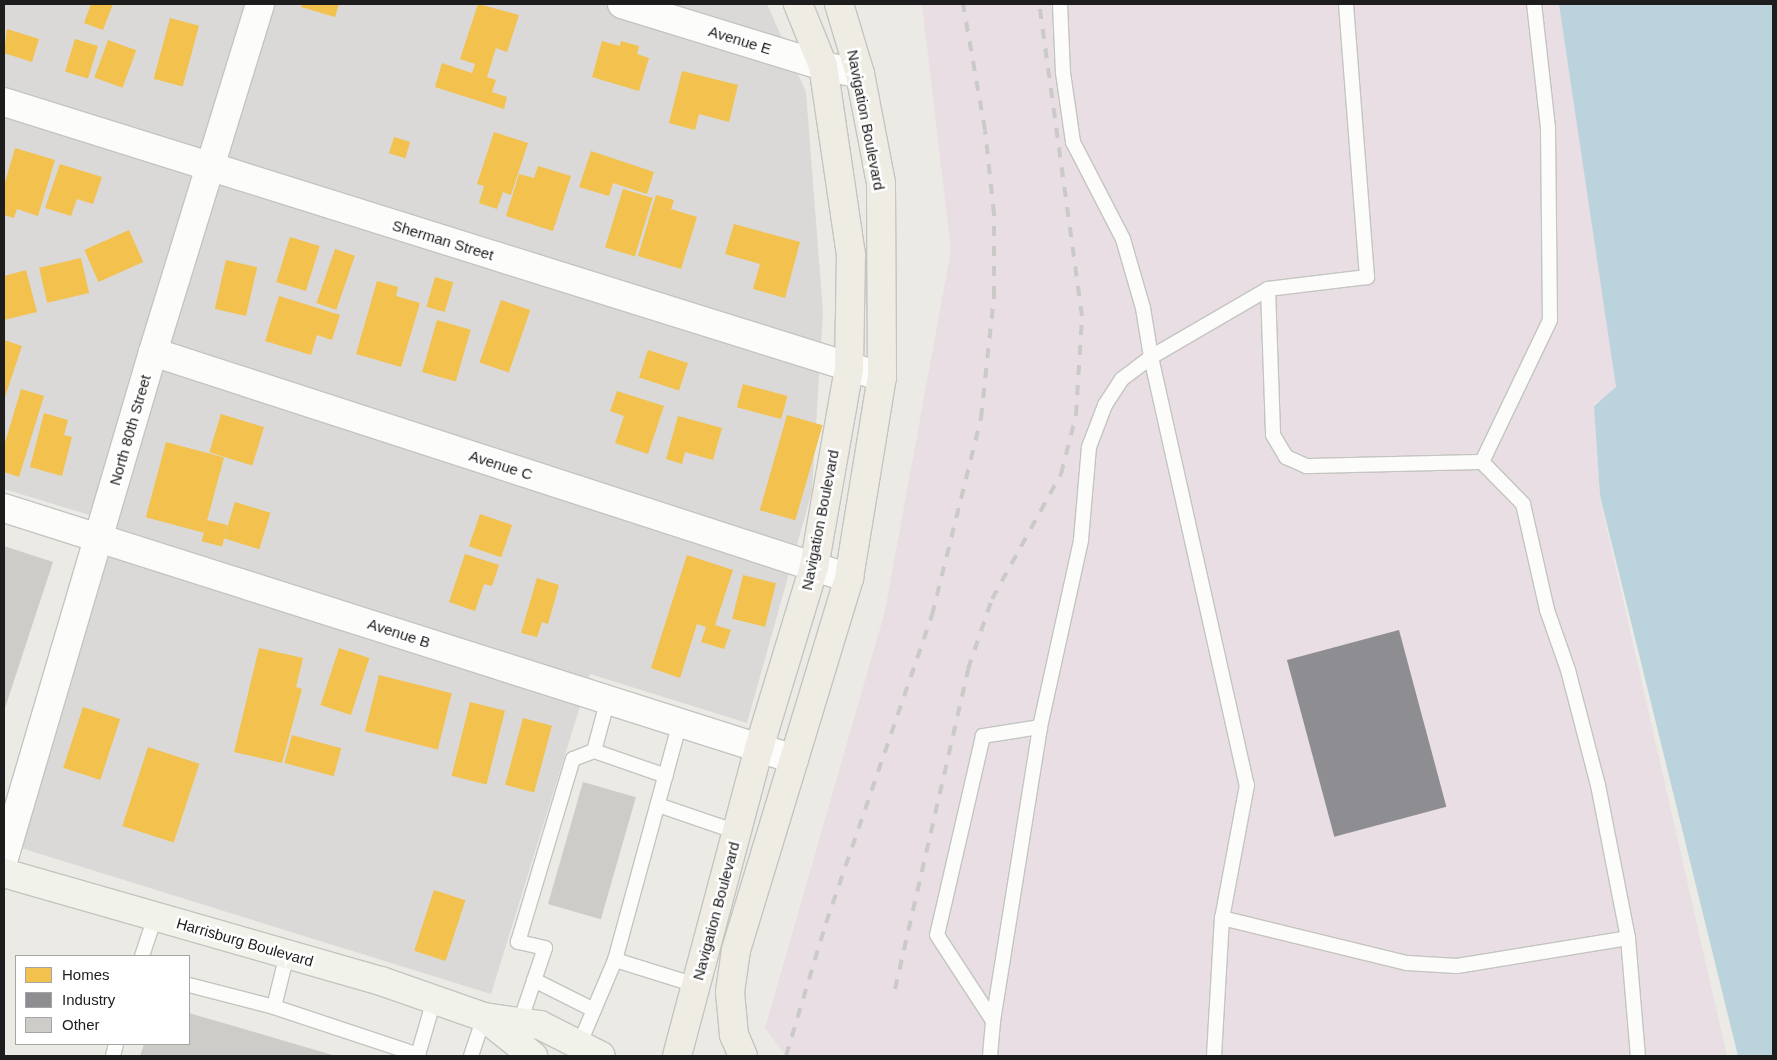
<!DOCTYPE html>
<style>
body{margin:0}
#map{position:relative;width:1777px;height:1060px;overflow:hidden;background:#ebeae5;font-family:Arial,sans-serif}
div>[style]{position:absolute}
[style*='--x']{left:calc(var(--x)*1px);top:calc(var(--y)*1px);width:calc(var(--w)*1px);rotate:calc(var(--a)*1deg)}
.residential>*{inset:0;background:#dad9d7}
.industrial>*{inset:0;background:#e8dee3}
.water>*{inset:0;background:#bbd3dc}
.homes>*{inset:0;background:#f2c14e;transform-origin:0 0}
.industry>*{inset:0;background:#8d8d92;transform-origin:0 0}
.building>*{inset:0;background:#ceccc8;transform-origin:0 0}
.roads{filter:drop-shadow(1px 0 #c4c4c1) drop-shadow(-1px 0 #c4c4c1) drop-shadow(0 1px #c4c4c1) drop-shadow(0 -1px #c4c4c1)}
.service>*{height:14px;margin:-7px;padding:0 7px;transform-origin:7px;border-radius:7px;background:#fcfcfb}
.minor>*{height:28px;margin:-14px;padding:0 14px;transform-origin:14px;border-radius:14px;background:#fcfcfb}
.secondary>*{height:28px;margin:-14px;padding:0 14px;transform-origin:14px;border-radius:14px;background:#f1f2ea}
.primary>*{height:28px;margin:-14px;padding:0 14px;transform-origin:14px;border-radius:14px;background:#efece4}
.rail>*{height:4px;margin-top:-2px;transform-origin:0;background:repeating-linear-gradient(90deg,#cacac9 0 10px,transparent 0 20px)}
span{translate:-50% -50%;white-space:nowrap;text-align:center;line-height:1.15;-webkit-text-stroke:5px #fff;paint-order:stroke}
.street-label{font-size:15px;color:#1d1d1d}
.frame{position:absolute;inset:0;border:5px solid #1d1d1d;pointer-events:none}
.legend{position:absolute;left:15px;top:955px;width:175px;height:90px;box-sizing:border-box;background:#fff;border:1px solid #a5a5a5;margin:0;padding:6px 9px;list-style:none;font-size:15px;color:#1d1d1d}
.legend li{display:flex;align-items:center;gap:10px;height:25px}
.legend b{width:25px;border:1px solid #a5a5a5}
</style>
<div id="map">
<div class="residential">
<div style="clip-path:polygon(4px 4px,767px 4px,806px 92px,823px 312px,812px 491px,747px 723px,590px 674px,491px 994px,21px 848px,116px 523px,4px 489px)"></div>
</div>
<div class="industrial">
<div style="clip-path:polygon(922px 4px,1566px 4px,1598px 199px,1616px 393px,1594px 403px,1600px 499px,1727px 1056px,786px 1056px,765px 1028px,885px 611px,951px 250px)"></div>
</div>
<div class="water">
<div style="clip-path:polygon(1559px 4px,1773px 4px,1773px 1056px,1738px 1056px,1600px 496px,1594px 406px,1616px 387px)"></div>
</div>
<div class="homes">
<div style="clip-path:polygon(91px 4px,113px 4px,103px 30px,84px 23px)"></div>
<div style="clip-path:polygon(302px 4px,339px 4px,335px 17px,301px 7px)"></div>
<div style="clip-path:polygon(478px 4px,519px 15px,507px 52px,496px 48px,487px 77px,496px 80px,492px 92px,507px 97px,504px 109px,435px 87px,442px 63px,472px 73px,475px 64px,460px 59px)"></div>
<div style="left:170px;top:18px;width:30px;height:63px;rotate:15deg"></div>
<div style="clip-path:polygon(7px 29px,39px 39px,32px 62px,4px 53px)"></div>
<div style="left:75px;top:39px;width:24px;height:34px;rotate:17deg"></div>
<div style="left:108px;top:40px;width:30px;height:40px;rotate:20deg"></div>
<div style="clip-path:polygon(602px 41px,620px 46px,621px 41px,639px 46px,637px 54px,649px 58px,639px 91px,592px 77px)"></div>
<div style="clip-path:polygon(682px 71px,738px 85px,729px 122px,699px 114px,695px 130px,669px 123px)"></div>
<div style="clip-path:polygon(494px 132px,528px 143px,511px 195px,503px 192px,497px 209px,479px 203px,484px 186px,477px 184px)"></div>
<div style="left:394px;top:137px;width:17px;height:17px;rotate:17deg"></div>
<div style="clip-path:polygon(15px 148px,55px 160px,38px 216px,17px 209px,14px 218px,4px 215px,4px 186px)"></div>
<div style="clip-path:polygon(591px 151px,654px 172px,647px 194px,613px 183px,609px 196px,579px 187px)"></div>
<div style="clip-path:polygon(60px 164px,102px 177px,93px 204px,77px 199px,71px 216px,45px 208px)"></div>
<div style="clip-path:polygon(538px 166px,571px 176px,553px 231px,506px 216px,519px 174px,534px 178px)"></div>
<div style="left:623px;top:189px;width:31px;height:61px;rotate:17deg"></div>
<div style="clip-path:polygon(656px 195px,674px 200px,671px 209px,697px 217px,681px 269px,638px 256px)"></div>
<div style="clip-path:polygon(734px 224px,800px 242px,785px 298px,753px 289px,760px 264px,725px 254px)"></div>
<div style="left:129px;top:230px;width:35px;height:49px;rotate:66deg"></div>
<div style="left:290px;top:237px;width:31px;height:47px;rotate:17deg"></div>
<div style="left:335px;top:249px;width:21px;height:57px;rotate:19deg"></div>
<div style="left:81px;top:258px;width:36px;height:43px;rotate:77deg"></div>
<div style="left:226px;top:260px;width:32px;height:50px;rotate:13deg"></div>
<div style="clip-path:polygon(26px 270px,37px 312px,4px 320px,4px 276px)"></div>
<div style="left:435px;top:277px;width:19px;height:31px;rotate:16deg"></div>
<div style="clip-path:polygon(377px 281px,398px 287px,396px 296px,420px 303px,401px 367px,356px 354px)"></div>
<div style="clip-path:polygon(279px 296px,340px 315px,332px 340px,317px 335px,311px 355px,265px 341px)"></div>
<div style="left:501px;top:300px;width:31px;height:66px;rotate:19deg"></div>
<div style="left:437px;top:320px;width:35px;height:54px;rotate:16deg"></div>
<div style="clip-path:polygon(4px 340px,22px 346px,4px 400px)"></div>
<div style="left:648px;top:350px;width:42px;height:29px;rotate:18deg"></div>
<div style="left:743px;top:384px;width:46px;height:24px;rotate:15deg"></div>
<div style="clip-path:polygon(21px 389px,44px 396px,19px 477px,4px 472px,4px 446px)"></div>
<div style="clip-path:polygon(617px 391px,664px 406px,648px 454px,615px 443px,624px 416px,610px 411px)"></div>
<div style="clip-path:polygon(44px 413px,68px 420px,64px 435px,72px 437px,62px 476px,30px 467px)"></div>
<div style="left:221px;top:414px;width:45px;height:40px;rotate:17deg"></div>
<div style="left:787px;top:415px;width:37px;height:99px;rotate:16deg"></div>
<div style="clip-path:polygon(678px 416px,722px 428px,713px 460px,685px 452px,682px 464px,666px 459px)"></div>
<div style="left:166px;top:442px;width:60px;height:78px;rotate:15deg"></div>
<div style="left:235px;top:502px;width:37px;height:38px;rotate:17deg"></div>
<div style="left:480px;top:514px;width:34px;height:34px;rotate:19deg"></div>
<div style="left:207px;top:520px;width:21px;height:22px;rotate:14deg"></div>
<div style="clip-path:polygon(465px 554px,499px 565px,492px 586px,484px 584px,475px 611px,449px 602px)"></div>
<div style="clip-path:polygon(687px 555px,733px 570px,715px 625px,731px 630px,724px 649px,701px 642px,706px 627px,697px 624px,680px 678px,651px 668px)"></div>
<div style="left:743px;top:575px;width:34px;height:45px;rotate:14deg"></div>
<div style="clip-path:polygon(537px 578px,559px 585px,548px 624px,542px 622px,537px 637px,521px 633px)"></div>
<div style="clip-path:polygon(259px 648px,303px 658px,296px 687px,302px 689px,282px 763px,234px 752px)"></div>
<div style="left:339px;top:648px;width:32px;height:60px;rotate:18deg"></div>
<div style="left:379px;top:675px;width:75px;height:58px;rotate:14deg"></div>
<div style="left:470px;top:702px;width:36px;height:76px;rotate:14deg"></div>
<div style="left:83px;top:707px;width:39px;height:64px;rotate:18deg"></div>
<div style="left:523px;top:718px;width:30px;height:69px;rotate:15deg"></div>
<div style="left:292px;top:735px;width:51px;height:29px;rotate:15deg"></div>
<div style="left:148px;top:747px;width:54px;height:83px;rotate:18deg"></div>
<div style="left:434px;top:890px;width:33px;height:64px;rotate:18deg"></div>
</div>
<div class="industry">
<div style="left:1399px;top:630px;width:183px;height:116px;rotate:75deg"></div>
</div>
<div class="building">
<div style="clip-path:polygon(4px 546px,53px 562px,4px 711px)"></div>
<div style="left:583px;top:782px;width:55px;height:127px;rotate:16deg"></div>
<div style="clip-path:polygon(189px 1013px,336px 1056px,140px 1056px,144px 1044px,189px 1044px)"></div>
</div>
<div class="roads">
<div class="service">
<div style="--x:1346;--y:4;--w:274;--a:85.6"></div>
<div style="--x:1367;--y:277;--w:100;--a:173.1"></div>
<div style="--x:1268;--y:289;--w:135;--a:149.8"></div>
<div style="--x:1151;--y:357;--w:439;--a:77.4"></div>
<div style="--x:1247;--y:785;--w:135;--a:100.6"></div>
<div style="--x:1222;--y:918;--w:190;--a:13.7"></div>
<div style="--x:1407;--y:963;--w:50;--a:3.4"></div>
<div style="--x:1457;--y:966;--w:173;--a:-9.3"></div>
<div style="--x:1268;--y:289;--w:146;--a:88"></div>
<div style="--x:1273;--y:435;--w:26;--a:59"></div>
<div style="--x:1286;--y:457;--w:22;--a:24"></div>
<div style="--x:1306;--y:466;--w:176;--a:-1.3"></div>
<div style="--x:1482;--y:462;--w:157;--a:-64.4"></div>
<div style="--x:1550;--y:320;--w:192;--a:-90.6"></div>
<div style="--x:1548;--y:128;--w:125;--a:-96.4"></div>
<div style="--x:1482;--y:462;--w:59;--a:45.7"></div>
<div style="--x:1523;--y:504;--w:109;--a:77.2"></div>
<div style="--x:1547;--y:610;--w:64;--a:70.7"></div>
<div style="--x:1568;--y:670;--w:119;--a:75.4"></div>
<div style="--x:1598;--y:785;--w:156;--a:78.9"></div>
<div style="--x:1628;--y:938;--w:118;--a:85.2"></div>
<div style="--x:1040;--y:727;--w:58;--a:171"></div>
<div style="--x:983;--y:736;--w:204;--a:103"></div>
<div style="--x:937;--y:935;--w:103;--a:56.9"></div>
<div style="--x:993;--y:1021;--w:298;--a:-80.9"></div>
<div style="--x:1040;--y:727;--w:191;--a:-77.6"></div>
<div style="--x:1081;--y:540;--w:93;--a:-85.1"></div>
<div style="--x:1089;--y:447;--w:45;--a:-69.1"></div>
<div style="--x:1105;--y:405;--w:31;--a:-57"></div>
<div style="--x:1122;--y:379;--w:36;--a:-37"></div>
<div style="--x:1151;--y:357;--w:50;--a:-99.3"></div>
<div style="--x:1143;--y:308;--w:72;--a:-106.2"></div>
<div style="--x:1123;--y:239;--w:109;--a:-117.3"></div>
<div style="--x:1073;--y:142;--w:70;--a:-98.2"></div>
<div style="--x:1063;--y:73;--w:69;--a:-92.5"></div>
<div style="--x:594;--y:751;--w:76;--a:19.1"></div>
<div style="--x:658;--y:805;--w:83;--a:18.9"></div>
<div style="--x:142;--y:956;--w:41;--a:-71.6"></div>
<div style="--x:615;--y:960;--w:246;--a:-74.7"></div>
<div style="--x:534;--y:980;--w:67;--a:26.6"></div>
<div style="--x:189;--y:985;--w:88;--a:14.5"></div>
<div style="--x:274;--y:1007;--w:152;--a:18.4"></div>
<div style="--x:418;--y:1055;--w:57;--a:-73.8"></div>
<div style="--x:274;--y:1007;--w:55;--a:-76.2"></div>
<div style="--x:520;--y:1022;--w:78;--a:-71.3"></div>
<div style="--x:545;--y:948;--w:28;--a:-167"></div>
<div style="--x:518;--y:942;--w:191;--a:-73.3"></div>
<div style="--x:573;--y:759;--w:22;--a:-21"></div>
<div style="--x:594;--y:751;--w:54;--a:-74.9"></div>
<div style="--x:579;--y:1045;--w:92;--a:-67"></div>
<div style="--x:615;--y:960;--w:85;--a:17.2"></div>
<div style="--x:113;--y:1056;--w:12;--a:-76"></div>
<div style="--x:471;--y:1056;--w:41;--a:-71.6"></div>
<div style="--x:990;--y:1056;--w:35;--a:-85"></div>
<div style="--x:1214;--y:1056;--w:138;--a:-86.7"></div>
</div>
<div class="minor">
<div style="--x:622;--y:4;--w:210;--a:17.1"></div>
<div style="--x:823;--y:66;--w:38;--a:12"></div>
<div style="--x:4;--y:102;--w:920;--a:17.39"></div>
<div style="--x:153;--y:352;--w:732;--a:17.99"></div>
<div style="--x:4;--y:508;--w:829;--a:17.63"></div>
<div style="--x:4;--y:858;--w:527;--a:-73.59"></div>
<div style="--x:153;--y:352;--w:364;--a:-72.9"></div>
</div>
<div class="secondary">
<div style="--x:4;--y:873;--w:392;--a:16"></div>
<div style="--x:381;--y:981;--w:109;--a:19.3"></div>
<div style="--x:484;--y:1017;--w:57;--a:8.1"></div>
<div style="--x:540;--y:1025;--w:68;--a:26.9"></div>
<div style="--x:484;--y:1017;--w:63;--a:38.5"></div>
</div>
<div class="primary">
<div style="--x:677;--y:1056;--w:319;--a:-75.1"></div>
<div style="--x:759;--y:748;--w:189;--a:-73.1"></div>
<div style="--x:814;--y:567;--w:202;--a:-80"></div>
<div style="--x:849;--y:368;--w:113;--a:-89"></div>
<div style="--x:851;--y:255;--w:191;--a:-98.4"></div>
<div style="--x:823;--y:66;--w:67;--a:-112"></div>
<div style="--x:743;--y:1056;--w:23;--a:-113"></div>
<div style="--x:734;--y:1035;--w:43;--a:-95.3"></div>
<div style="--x:730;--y:992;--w:42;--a:-81.9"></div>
<div style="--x:736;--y:950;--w:389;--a:-73.1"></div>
<div style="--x:849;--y:578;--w:204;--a:-80.7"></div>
<div style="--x:882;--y:377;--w:194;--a:-90.3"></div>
<div style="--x:881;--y:183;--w:111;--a:-100.9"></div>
<div style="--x:860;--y:74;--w:73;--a:-106.7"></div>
</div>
</div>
<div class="rail">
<div style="--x:895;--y:989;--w:328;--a:-77.1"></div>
<div style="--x:968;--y:669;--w:74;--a:-71.1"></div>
<div style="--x:992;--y:599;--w:143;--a:-61.1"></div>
<div style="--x:1061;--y:474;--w:61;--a:-75.7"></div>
<div style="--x:1076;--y:415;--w:99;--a:-86.5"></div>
<div style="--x:1082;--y:316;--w:315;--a:-97.8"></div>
<div style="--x:786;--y:1056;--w:139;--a:-73.3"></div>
<div style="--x:826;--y:923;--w:326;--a:-71"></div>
<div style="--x:932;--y:615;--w:203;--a:-76"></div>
<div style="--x:981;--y:418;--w:123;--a:-83.9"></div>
<div style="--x:994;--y:296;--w:82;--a:-90"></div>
<div style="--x:994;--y:214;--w:84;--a:-96.1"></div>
<div style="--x:985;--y:130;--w:128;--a:-99.9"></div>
</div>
<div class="street-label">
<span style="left:740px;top:40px;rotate:17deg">Avenue E</span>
<span style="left:866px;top:120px;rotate:79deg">Navigation Boulevard</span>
<span style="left:443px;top:240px;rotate:17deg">Sherman Street</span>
<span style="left:130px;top:430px;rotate:-74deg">North 80th Street</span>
<span style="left:501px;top:465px;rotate:18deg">Avenue C</span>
<span style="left:820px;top:520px;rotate:-79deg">Navigation Boulevard</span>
<span style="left:399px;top:633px;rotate:18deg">Avenue B</span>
<span style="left:716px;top:911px;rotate:-75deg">Navigation Boulevard</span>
<span style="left:245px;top:942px;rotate:16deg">Harrisburg Boulevard</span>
</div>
<div class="frame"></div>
<ul class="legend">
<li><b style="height:14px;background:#f2c14e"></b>Homes</li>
<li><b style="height:14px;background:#8d8d92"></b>Industry</li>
<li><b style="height:14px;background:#ceccc8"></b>Other</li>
</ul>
</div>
